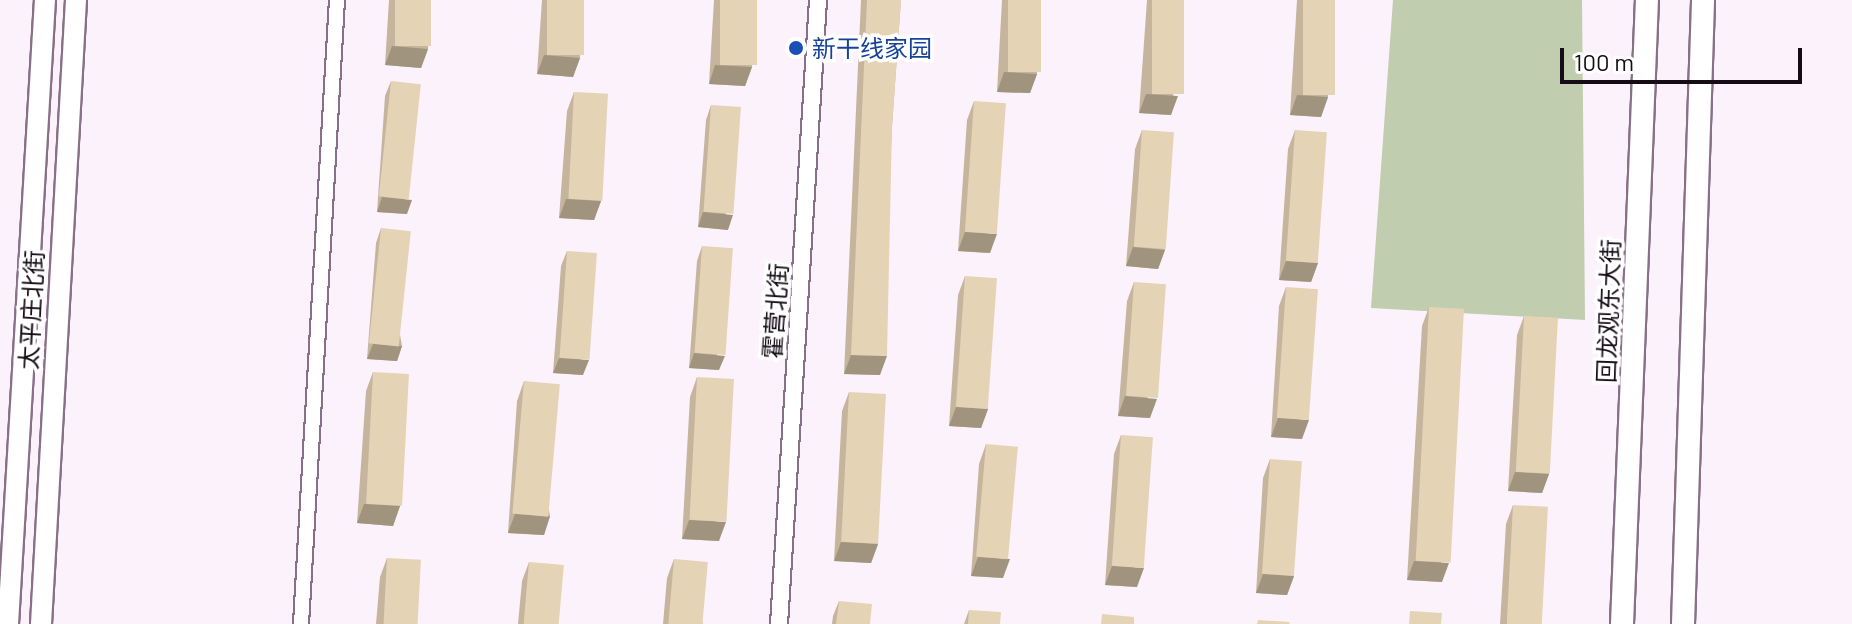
<!DOCTYPE html>
<meta charset="utf-8">
<style>
body{margin:0}
#map{position:relative;width:1852px;height:624px;overflow:hidden;background:#fcf2fc;font-family:Barlow,"Noto Sans SC",sans-serif}
div>[style]{position:absolute}
[style*='--x']{left:calc(var(--x)*1px);top:calc(var(--y)*1px);width:calc(var(--w)*1px);rotate:calc(var(--a)*1deg)}
.green>*{inset:0;background:#c0cdaf}
.roads{filter:drop-shadow(2px 0 #887187) drop-shadow(-2px 0 #887187) drop-shadow(0 2px #887187) drop-shadow(0 -2px #887187)}
.minor>*{height:14px;margin:-7px;padding:0 7px;transform-origin:7px;border-radius:7px;background:#fff}
.tertiary>*{height:16px;margin:-8px;padding:0 8px;transform-origin:8px;border-radius:8px;background:#fff}
.secondary>*{height:20px;margin:-10px;padding:0 10px;transform-origin:10px;border-radius:10px;background:#fff}
.primary>*{height:22px;margin:-11px;padding:0 11px;transform-origin:11px;border-radius:11px;background:#fff}
.wall>*{inset:0;background:#c5b59d}
.shaded-wall>*{inset:0;background:#a0947f}
.building>*{inset:0;background:#e5d3b6;transform-origin:0 0}
.dots>*{width:22px;height:22px;translate:-50% -50%;box-sizing:border-box;border:4px solid #fff;border-radius:50%}
span{translate:-50% -50%;white-space:nowrap;text-align:center;line-height:1.15;-webkit-text-stroke:7px #fff;paint-order:stroke}
.transit-label{font-size:24px;color:#164399}
.left{translate:0 -50%;text-align:left}
.street-label{font-size:24px;color:#150c15}
.scale{position:absolute;left:1560px;top:48px;width:242px;height:36px;box-sizing:border-box;border:4px solid #150c15;border-top:0;padding-left:10px;font-size:24px;line-height:28px;white-space:nowrap;color:#150c15;-webkit-text-stroke:6px #fff;paint-order:stroke}
</style>
<div id="map">
<div class="green">
<div style="clip-path:polygon(1393px 0,1582px 0,1585px 320px,1371px 308px)"></div>
</div>
<div class="roads">
<div class="minor">
<div style="--x:301;--y:624;--w:625;--a:-86.7"></div>
</div>
<div class="tertiary">
<div style="--x:779;--y:624;--w:625;--a:-86.42"></div>
</div>
<div class="secondary">
<div style="--x:8;--y:624;--w:625;--a:-86.61"></div>
<div style="--x:41;--y:624;--w:625;--a:-86.79"></div>
</div>
<div class="primary">
<div style="--x:1622;--y:624;--w:625;--a:-87.71"></div>
<div style="--x:1683;--y:624;--w:624;--a:-88.16"></div>
</div>
</div>
<div class="wall">
<div style="clip-path:polygon(389px 0,431px 0,428px 49px,421px 68px,385px 65px)"></div>
<div style="clip-path:polygon(542px 0,584px 0,580px 58px,573px 77px,537px 74px)"></div>
<div style="clip-path:polygon(714px 0,757px 0,752px 67px,745px 86px,709px 84px)"></div>
<div style="clip-path:polygon(861px 0,901px 0,892px 127px,880px 375px,844px 374px)"></div>
<div style="clip-path:polygon(1002px 0,1041px 0,1037px 74px,1030px 93px,997px 92px)"></div>
<div style="clip-path:polygon(1147px 0,1184px 0,1171px 115px,1139px 113px)"></div>
<div style="clip-path:polygon(1297px 0,1335px 0,1328px 97px,1321px 117px,1290px 115px)"></div>
<div style="clip-path:polygon(391px 81px,407px 214px,377px 212px,385px 96px)"></div>
<div style="clip-path:polygon(574px 92px,601px 201px,594px 220px,559px 218px,567px 111px)"></div>
<div style="clip-path:polygon(974px 101px,990px 253px,958px 251px,967px 120px)"></div>
<div style="clip-path:polygon(711px 105px,728px 230px,698px 227px,706px 120px)"></div>
<div style="clip-path:polygon(1142px 130px,1165px 250px,1158px 269px,1126px 266px,1135px 149px)"></div>
<div style="clip-path:polygon(1295px 130px,1318px 263px,1311px 282px,1279px 280px,1288px 149px)"></div>
<div style="clip-path:polygon(381px 228px,402px 346px,397px 361px,367px 359px,376px 243px)"></div>
<div style="clip-path:polygon(702px 246px,719px 370px,689px 368px,697px 261px)"></div>
<div style="clip-path:polygon(567px 251px,583px 375px,553px 373px,561px 266px)"></div>
<div style="clip-path:polygon(965px 276px,988px 409px,981px 428px,949px 426px,958px 295px)"></div>
<div style="clip-path:polygon(1134px 282px,1150px 418px,1118px 416px,1127px 301px)"></div>
<div style="clip-path:polygon(1286px 287px,1302px 439px,1271px 437px,1279px 306px)"></div>
<div style="clip-path:polygon(1429px 307px,1442px 582px,1407px 580px,1422px 326px)"></div>
<div style="clip-path:polygon(1524px 316px,1549px 474px,1542px 493px,1508px 491px,1517px 335px)"></div>
<div style="clip-path:polygon(373px 372px,400px 506px,393px 526px,357px 523px,366px 391px)"></div>
<div style="clip-path:polygon(697px 377px,719px 541px,682px 539px,690px 397px)"></div>
<div style="clip-path:polygon(524px 381px,550px 516px,544px 535px,508px 533px,517px 401px)"></div>
<div style="clip-path:polygon(849px 392px,878px 544px,871px 563px,834px 561px,842px 411px)"></div>
<div style="clip-path:polygon(1121px 435px,1137px 587px,1105px 585px,1114px 454px)"></div>
<div style="clip-path:polygon(986px 444px,1003px 578px,971px 576px,979px 464px)"></div>
<div style="clip-path:polygon(1270px 459px,1294px 576px,1287px 595px,1256px 593px,1263px 478px)"></div>
<div style="clip-path:polygon(1513px 505px,1541px 624px,1500px 624px,1506px 524px)"></div>
<div style="clip-path:polygon(387px 558px,415px 624px,376px 624px,380px 577px)"></div>
<div style="clip-path:polygon(674px 559px,703px 624px,663px 624px,667px 578px)"></div>
<div style="clip-path:polygon(529px 562px,558px 624px,518px 624px,522px 581px)"></div>
<div style="clip-path:polygon(839px 601px,870px 624px,832px 624px,833px 616px)"></div>
<div style="clip-path:polygon(969px 610px,1000px 624px,964px 624px)"></div>
</div>
<div class="shaded-wall">
<div style="clip-path:polygon(392px 46px,428px 49px,421px 68px,385px 65px)"></div>
<div style="clip-path:polygon(544px 55px,580px 58px,573px 77px,537px 74px)"></div>
<div style="clip-path:polygon(715px 65px,752px 67px,745px 86px,709px 84px)"></div>
<div style="clip-path:polygon(1004px 72px,1037px 74px,1030px 93px,997px 92px)"></div>
<div style="clip-path:polygon(1146px 94px,1178px 96px,1171px 115px,1139px 113px)"></div>
<div style="clip-path:polygon(1297px 95px,1328px 97px,1321px 117px,1290px 115px)"></div>
<div style="clip-path:polygon(382px 197px,412px 200px,407px 214px,377px 212px)"></div>
<div style="clip-path:polygon(566px 199px,601px 201px,594px 220px,559px 218px)"></div>
<div style="clip-path:polygon(703px 212px,733px 215px,728px 230px,698px 227px)"></div>
<div style="clip-path:polygon(965px 232px,997px 234px,990px 253px,958px 251px)"></div>
<div style="clip-path:polygon(1133px 247px,1165px 250px,1158px 269px,1126px 266px)"></div>
<div style="clip-path:polygon(1286px 261px,1318px 263px,1311px 282px,1279px 280px)"></div>
<div style="clip-path:polygon(373px 344px,402px 346px,397px 361px,367px 359px)"></div>
<div style="clip-path:polygon(694px 353px,725px 356px,719px 370px,689px 368px)"></div>
<div style="clip-path:polygon(851px 355px,887px 356px,880px 375px,844px 374px)"></div>
<div style="clip-path:polygon(559px 358px,589px 360px,583px 375px,553px 373px)"></div>
<div style="clip-path:polygon(1125px 396px,1157px 399px,1150px 418px,1118px 416px)"></div>
<div style="clip-path:polygon(956px 407px,988px 409px,981px 428px,949px 426px)"></div>
<div style="clip-path:polygon(1278px 418px,1309px 420px,1302px 439px,1271px 437px)"></div>
<div style="clip-path:polygon(1515px 472px,1549px 474px,1542px 493px,1508px 491px)"></div>
<div style="clip-path:polygon(364px 504px,400px 506px,393px 526px,357px 523px)"></div>
<div style="clip-path:polygon(515px 514px,550px 516px,544px 535px,508px 533px)"></div>
<div style="clip-path:polygon(689px 520px,726px 522px,719px 541px,682px 539px)"></div>
<div style="clip-path:polygon(841px 542px,878px 544px,871px 563px,834px 561px)"></div>
<div style="clip-path:polygon(978px 557px,1010px 559px,1003px 578px,971px 576px)"></div>
<div style="clip-path:polygon(1414px 561px,1449px 563px,1442px 582px,1407px 580px)"></div>
<div style="clip-path:polygon(1112px 566px,1144px 568px,1137px 587px,1105px 585px)"></div>
<div style="clip-path:polygon(1263px 574px,1294px 576px,1287px 595px,1256px 593px)"></div>
</div>
<div class="building">
<div style="left:395px;top:0;width:36px;height:46px"></div>
<div style="left:547px;top:0;width:37px;height:55px"></div>
<div style="left:720px;top:0;width:37px;height:65px"></div>
<div style="clip-path:polygon(867px 0,901px 0,892px 127px,887px 356px,851px 355px)"></div>
<div style="left:1008px;top:0;width:33px;height:72px"></div>
<div style="left:1152px;top:0;width:32px;height:94px"></div>
<div style="left:1303px;top:0;width:32px;height:95px"></div>
<div style="left:391px;top:81px;width:30px;height:116px;rotate:6deg"></div>
<div style="left:574px;top:92px;width:34px;height:107px;rotate:3deg"></div>
<div style="left:974px;top:101px;width:32px;height:131px;rotate:4deg"></div>
<div style="left:711px;top:105px;width:30px;height:107px;rotate:4deg"></div>
<div style="left:1142px;top:130px;width:32px;height:117px;rotate:4deg"></div>
<div style="left:1295px;top:130px;width:32px;height:131px;rotate:4deg"></div>
<div style="left:381px;top:228px;width:30px;height:116px;rotate:6deg"></div>
<div style="left:702px;top:246px;width:31px;height:107px;rotate:4deg"></div>
<div style="left:567px;top:251px;width:30px;height:107px;rotate:4deg"></div>
<div style="left:965px;top:276px;width:32px;height:131px;rotate:4deg"></div>
<div style="left:1134px;top:282px;width:32px;height:114px;rotate:4deg"></div>
<div style="left:1286px;top:287px;width:32px;height:131px;rotate:4deg"></div>
<div style="left:1429px;top:307px;width:35px;height:254px;rotate:3deg"></div>
<div style="left:1524px;top:316px;width:34px;height:156px;rotate:3deg"></div>
<div style="left:373px;top:372px;width:36px;height:132px;rotate:3deg"></div>
<div style="left:697px;top:377px;width:37px;height:143px;rotate:3deg"></div>
<div style="left:524px;top:381px;width:36px;height:133px;rotate:5deg"></div>
<div style="left:849px;top:392px;width:37px;height:150px;rotate:3deg"></div>
<div style="left:1121px;top:435px;width:32px;height:131px;rotate:4deg"></div>
<div style="left:986px;top:444px;width:32px;height:113px;rotate:5deg"></div>
<div style="left:1270px;top:459px;width:32px;height:115px;rotate:4deg"></div>
<div style="left:1513px;top:505px;width:35px;height:119px;rotate:3deg"></div>
<div style="left:387px;top:558px;width:34px;height:66px;rotate:3deg"></div>
<div style="left:674px;top:559px;width:34px;height:65px;rotate:5deg"></div>
<div style="left:529px;top:562px;width:35px;height:62px;rotate:5deg"></div>
<div style="clip-path:polygon(839px 601px,872px 604px,870px 624px,836px 624px)"></div>
<div style="clip-path:polygon(969px 610px,1001px 612px,1000px 624px,968px 624px)"></div>
<div style="clip-path:polygon(1410px 611px,1442px 613px,1441px 624px,1409px 624px)"></div>
<div style="clip-path:polygon(1102px 614px,1134px 617px,1134px 624px,1101px 624px)"></div>
<div style="clip-path:polygon(1258px 620px,1290px 622px,1289px 624px,1257px 624px)"></div>
</div>
<div class="dots">
<div style="left:796px;top:48px;background:#1a4fb4"></div>
</div>
<div class="transit-label">
<span class="left" style="left:812px;top:48px">新干线家园</span>
</div>
<div class="street-label">
<span style="left:31px;top:310px;rotate:-87deg">太平庄北街</span>
<span style="left:775px;top:311px;rotate:-86deg">霍营北街</span>
<span style="left:1608px;top:311px;rotate:-88deg">回龙观东大街</span>
</div>
<div class="scale">100 m</div>
</div>
